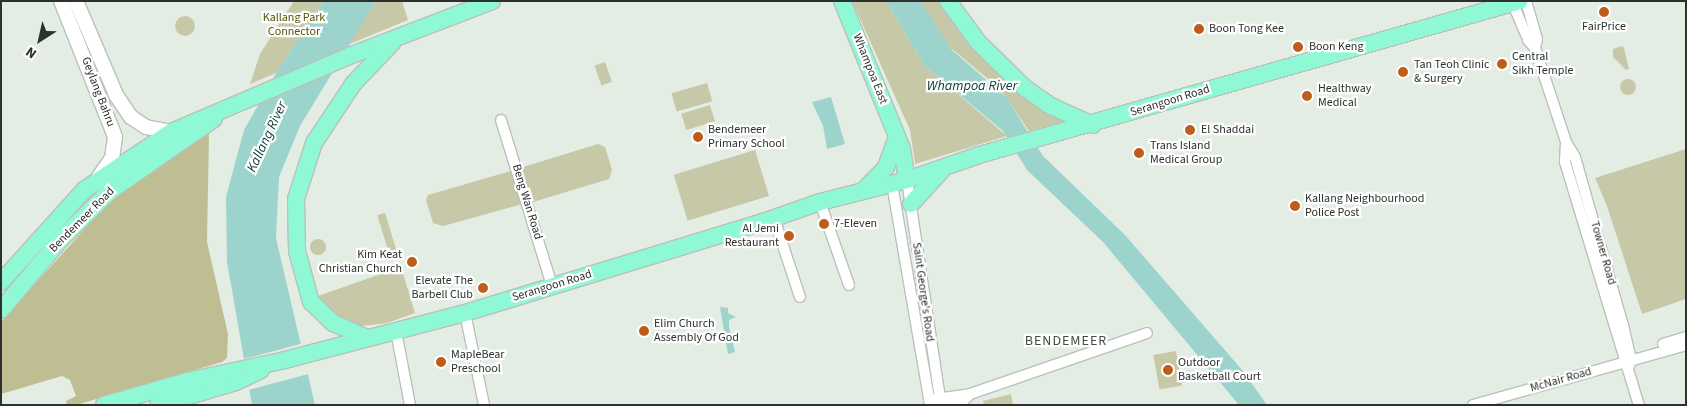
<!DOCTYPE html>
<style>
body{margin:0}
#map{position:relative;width:1687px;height:406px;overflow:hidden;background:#e4ede4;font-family:"Source Sans 3",sans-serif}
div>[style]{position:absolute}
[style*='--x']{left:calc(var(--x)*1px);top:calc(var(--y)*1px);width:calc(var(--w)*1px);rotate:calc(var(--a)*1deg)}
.green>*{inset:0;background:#c7c8a7;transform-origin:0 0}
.round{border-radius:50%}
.forest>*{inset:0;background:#bebe92}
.water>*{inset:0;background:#9cd4cd}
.pier>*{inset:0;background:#e4ede4;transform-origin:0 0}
.roads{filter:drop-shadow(1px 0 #b9c1b9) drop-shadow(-1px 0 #b9c1b9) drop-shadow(0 1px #b9c1b9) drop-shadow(0 -1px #b9c1b9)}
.street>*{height:10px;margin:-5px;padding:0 5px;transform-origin:5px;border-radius:5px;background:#fff}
.secondary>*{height:14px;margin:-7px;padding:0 7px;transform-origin:7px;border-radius:7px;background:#fff}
.primary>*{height:16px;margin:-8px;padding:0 8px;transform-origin:8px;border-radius:8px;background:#8ff9d6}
.dots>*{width:14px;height:14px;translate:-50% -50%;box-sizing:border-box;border:2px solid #fff;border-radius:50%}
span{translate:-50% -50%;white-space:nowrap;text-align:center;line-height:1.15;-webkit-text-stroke:4.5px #fff;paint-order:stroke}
.park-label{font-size:12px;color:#555307}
.poi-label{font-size:12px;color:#2d312d}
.left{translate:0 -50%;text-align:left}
.right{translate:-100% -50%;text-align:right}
.street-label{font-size:12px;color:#2d312d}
.water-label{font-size:14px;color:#053c37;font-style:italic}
.neighbourhood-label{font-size:14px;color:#454d46;letter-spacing:1px}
.frame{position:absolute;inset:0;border:2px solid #2d312d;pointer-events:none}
.north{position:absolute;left:15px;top:15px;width:50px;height:50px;-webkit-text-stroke:4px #fff;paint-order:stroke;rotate:215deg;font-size:14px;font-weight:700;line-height:20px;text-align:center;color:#2d312d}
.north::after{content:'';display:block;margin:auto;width:18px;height:22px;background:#2d312d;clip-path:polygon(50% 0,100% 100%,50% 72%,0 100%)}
</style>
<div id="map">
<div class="green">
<div style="clip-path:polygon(294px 1px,324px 1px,276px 73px,250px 84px,260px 54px)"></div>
<div style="clip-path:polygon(376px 1px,402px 1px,408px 20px,347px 45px)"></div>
<div style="clip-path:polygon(852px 1px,886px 1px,924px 65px,1007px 136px,915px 164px,910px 130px)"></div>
<div style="clip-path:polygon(920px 1px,946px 1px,1068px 121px,1029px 131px,1000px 89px,946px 44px)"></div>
<div class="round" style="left:175px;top:16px;width:20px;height:20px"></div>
<div style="clip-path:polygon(1622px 46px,1624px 48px,1629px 69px,1626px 70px,1613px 57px,1613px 49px)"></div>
<div style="left:605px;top:62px;width:21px;height:11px;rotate:71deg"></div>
<div class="round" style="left:1620px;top:79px;width:16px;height:16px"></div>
<div style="left:707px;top:83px;width:19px;height:37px;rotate:74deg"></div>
<div style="left:710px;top:105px;width:17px;height:30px;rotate:73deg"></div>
<div style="clip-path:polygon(598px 144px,605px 147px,612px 170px,609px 179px,530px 203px,520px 168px)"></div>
<div style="clip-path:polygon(1686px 149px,1686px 299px,1642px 314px,1607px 206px,1595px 178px)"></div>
<div style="left:755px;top:150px;width:48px;height:85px;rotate:73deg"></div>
<div style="clip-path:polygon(511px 171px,516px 174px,523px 199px,519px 205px,443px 226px,433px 223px,426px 200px,428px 195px)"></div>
<div style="left:385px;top:213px;width:45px;height:8px;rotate:73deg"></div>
<div class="round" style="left:310px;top:239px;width:16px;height:16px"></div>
<div style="clip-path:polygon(401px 267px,415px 313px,387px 323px,346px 328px,315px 297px)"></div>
<div style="left:1176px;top:351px;width:35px;height:23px;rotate:80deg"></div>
<div style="clip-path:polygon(1011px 394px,1013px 405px,984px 405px,983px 401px)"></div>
</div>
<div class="forest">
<div style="clip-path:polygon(209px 134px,207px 242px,228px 334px,227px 358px,222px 362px,76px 405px,67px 405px,66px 401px,76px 396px,70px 380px,62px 376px,1px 394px,1px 322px,106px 205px,200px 135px)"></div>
</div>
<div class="water">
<div style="clip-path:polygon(324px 1px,376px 1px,300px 126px,279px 177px,276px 238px,315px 405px,252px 405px,227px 262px,226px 197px,244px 130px,276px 73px)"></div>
<div style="clip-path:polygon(886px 1px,920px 1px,952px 50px,1006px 97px,1043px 156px,1125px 235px,1243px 371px,1267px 405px,1239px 405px,1103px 242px,1027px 170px,1003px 131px,924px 65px)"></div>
<div style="clip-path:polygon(831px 97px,845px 144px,827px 149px,823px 126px,812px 102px)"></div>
<div style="clip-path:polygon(720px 307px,728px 308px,728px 313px,736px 317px,729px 320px,729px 327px,735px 352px,728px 354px)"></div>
</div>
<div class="pier">
<div style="left:304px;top:343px;width:31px;height:66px;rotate:75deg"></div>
</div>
<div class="roads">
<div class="street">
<div style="--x:1526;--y:1;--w:40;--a:74"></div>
<div style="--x:1537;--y:39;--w:9;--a:103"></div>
<div style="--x:1513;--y:4;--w:39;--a:67"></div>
<div style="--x:1528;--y:40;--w:11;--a:49"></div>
<div style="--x:1535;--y:48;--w:99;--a:71.7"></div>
<div style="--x:1566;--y:142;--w:17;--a:59"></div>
<div style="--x:1575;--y:157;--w:175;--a:74.1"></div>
<div style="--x:1623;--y:325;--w:37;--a:77"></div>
<div style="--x:1631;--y:361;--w:5;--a:112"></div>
<div style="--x:501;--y:120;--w:174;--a:72.9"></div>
<div style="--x:1566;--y:142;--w:20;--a:93"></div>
<div style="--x:1565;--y:162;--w:254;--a:73.1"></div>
<div style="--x:907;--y:180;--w:227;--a:81.4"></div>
<div style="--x:892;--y:184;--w:224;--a:80.2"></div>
<div style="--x:820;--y:202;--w:88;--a:70.7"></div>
<div style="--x:774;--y:218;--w:83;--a:71.8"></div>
<div style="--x:465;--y:313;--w:94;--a:78.3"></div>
<div style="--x:396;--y:331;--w:75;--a:79.3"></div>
<div style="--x:1663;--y:344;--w:24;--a:-17"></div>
<div style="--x:929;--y:400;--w:41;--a:-8.3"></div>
<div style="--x:970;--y:394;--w:187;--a:-19"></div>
<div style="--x:948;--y:405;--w:17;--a:-17"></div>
<div style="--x:964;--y:400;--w:8;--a:-45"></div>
<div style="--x:1473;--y:405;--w:221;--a:-15.7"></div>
</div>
<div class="secondary">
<div style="--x:61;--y:1;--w:146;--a:68.3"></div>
<div style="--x:115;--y:137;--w:21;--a:98"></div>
<div style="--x:112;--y:158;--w:24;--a:125"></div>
<div style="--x:76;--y:1;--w:102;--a:66.9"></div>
<div style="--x:116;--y:95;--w:27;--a:56"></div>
<div style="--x:131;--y:117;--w:18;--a:34"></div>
<div style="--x:146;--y:127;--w:25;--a:11"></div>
</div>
<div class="primary">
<div style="--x:842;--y:1;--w:160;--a:67.9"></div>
<div style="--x:902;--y:149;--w:31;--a:81"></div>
<div style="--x:948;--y:1;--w:51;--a:53.8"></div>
<div style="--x:978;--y:42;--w:66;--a:44.4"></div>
<div style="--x:1025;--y:88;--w:32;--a:35"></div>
<div style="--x:1051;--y:106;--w:46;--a:24.3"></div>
<div style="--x:864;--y:190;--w:32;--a:-46"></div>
<div style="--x:886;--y:167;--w:32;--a:-70"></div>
<div style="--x:911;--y:204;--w:46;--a:-47.6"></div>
<div style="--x:1;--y:282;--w:124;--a:-47.9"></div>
<div style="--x:84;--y:190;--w:105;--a:-33.7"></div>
<div style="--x:171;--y:132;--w:194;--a:-23.1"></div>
<div style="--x:349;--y:56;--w:153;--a:-21"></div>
<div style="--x:1;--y:310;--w:93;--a:-49.8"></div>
<div style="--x:61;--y:239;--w:69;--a:-44.4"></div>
<div style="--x:110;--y:191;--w:126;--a:-34.7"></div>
<div style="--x:367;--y:338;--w:37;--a:-156"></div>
<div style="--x:333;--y:323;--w:30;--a:-136"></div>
<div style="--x:311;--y:302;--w:53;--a:-105.4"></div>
<div style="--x:297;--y:251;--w:52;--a:-91.1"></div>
<div style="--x:296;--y:199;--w:59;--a:-72.2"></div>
<div style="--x:314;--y:143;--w:71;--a:-56.5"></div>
<div style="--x:353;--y:84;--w:57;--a:-46.4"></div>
<div style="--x:104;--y:405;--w:86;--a:-16.1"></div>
<div style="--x:187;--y:381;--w:96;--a:-12"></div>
<div style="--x:281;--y:361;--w:190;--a:-14.6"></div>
<div style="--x:465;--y:313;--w:312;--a:-17"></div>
<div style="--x:763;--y:222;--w:60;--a:-19.3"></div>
<div style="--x:820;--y:202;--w:90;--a:-14.2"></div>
<div style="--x:907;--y:180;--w:76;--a:-19.1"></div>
<div style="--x:979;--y:155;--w:562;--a:-15.89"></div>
<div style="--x:158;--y:405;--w:81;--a:-16.4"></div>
<div style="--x:236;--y:382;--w:28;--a:-26"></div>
</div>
</div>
<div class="dots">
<div style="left:1604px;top:12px;background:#bd5d19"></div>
<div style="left:1199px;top:29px;background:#bd5d19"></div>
<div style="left:1298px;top:47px;background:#bd5d19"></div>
<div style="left:1502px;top:64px;background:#bd5d19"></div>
<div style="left:1403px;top:72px;background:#bd5d19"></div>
<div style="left:1307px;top:96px;background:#bd5d19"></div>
<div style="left:1190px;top:130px;background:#bd5d19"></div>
<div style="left:698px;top:137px;background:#bd5d19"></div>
<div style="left:1139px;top:153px;background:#bd5d19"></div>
<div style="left:1295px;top:206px;background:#bd5d19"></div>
<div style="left:824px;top:224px;background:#bd5d19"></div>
<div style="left:789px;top:236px;background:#bd5d19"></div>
<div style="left:412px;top:262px;background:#bd5d19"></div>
<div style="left:483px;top:288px;background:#bd5d19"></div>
<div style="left:644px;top:331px;background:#bd5d19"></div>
<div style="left:441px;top:362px;background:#bd5d19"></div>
<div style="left:1168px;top:370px;background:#bd5d19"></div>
</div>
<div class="park-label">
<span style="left:294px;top:25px">Kallang Park<br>Connector</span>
</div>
<div class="poi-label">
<span style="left:1604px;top:27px">FairPrice</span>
<span class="left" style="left:1209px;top:29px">Boon Tong Kee</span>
<span class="left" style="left:1309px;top:47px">Boon Keng</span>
<span class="left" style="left:1512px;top:64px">Central<br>Sikh Temple</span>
<span class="left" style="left:1414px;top:72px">Tan Teoh Clinic<br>&amp; Surgery</span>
<span class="left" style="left:1318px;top:96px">Healthway<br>Medical</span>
<span class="left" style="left:708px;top:137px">Bendemeer<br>Primary School</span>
<span class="left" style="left:1201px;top:130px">El Shaddai</span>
<span class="left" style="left:1150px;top:153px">Trans Island<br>Medical Group</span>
<span class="left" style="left:1305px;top:206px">Kallang Neighbourhood<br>Police Post</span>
<span class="left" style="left:834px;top:224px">7-Eleven</span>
<span class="right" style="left:779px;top:236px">Al Jemi<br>Restaurant</span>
<span class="right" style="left:402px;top:262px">Kim Keat<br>Christian Church</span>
<span class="right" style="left:473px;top:288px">Elevate The<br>Barbell Club</span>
<span class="left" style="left:654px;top:331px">Elim Church<br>Assembly Of God</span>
<span class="left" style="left:451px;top:362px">MapleBear<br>Preschool</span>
<span class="left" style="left:1178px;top:370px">Outdoor<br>Basketball Court</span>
</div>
<div class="street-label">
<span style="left:870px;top:69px;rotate:68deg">Whampoa East</span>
<span style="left:98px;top:92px;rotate:69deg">Geylang Bahru</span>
<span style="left:1170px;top:101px;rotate:-17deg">Serangoon Road</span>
<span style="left:527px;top:202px;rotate:73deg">Beng Wan Road</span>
<span style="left:82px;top:220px;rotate:-45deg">Bendemeer Road</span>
<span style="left:1603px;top:253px;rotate:74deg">Towner Road</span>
<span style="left:552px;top:286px;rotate:-17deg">Serangoon Road</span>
<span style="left:923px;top:292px;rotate:82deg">Saint George's Road</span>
<span style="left:1561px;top:380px;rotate:-16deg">McNair Road</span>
</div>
<div class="water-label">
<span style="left:972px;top:86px">Whampoa River</span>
<span style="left:267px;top:137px;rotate:-65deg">Kallang River</span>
</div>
<div class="neighbourhood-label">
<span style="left:1066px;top:341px">BENDEMEER</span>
</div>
<div class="frame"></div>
<div class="north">N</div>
</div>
